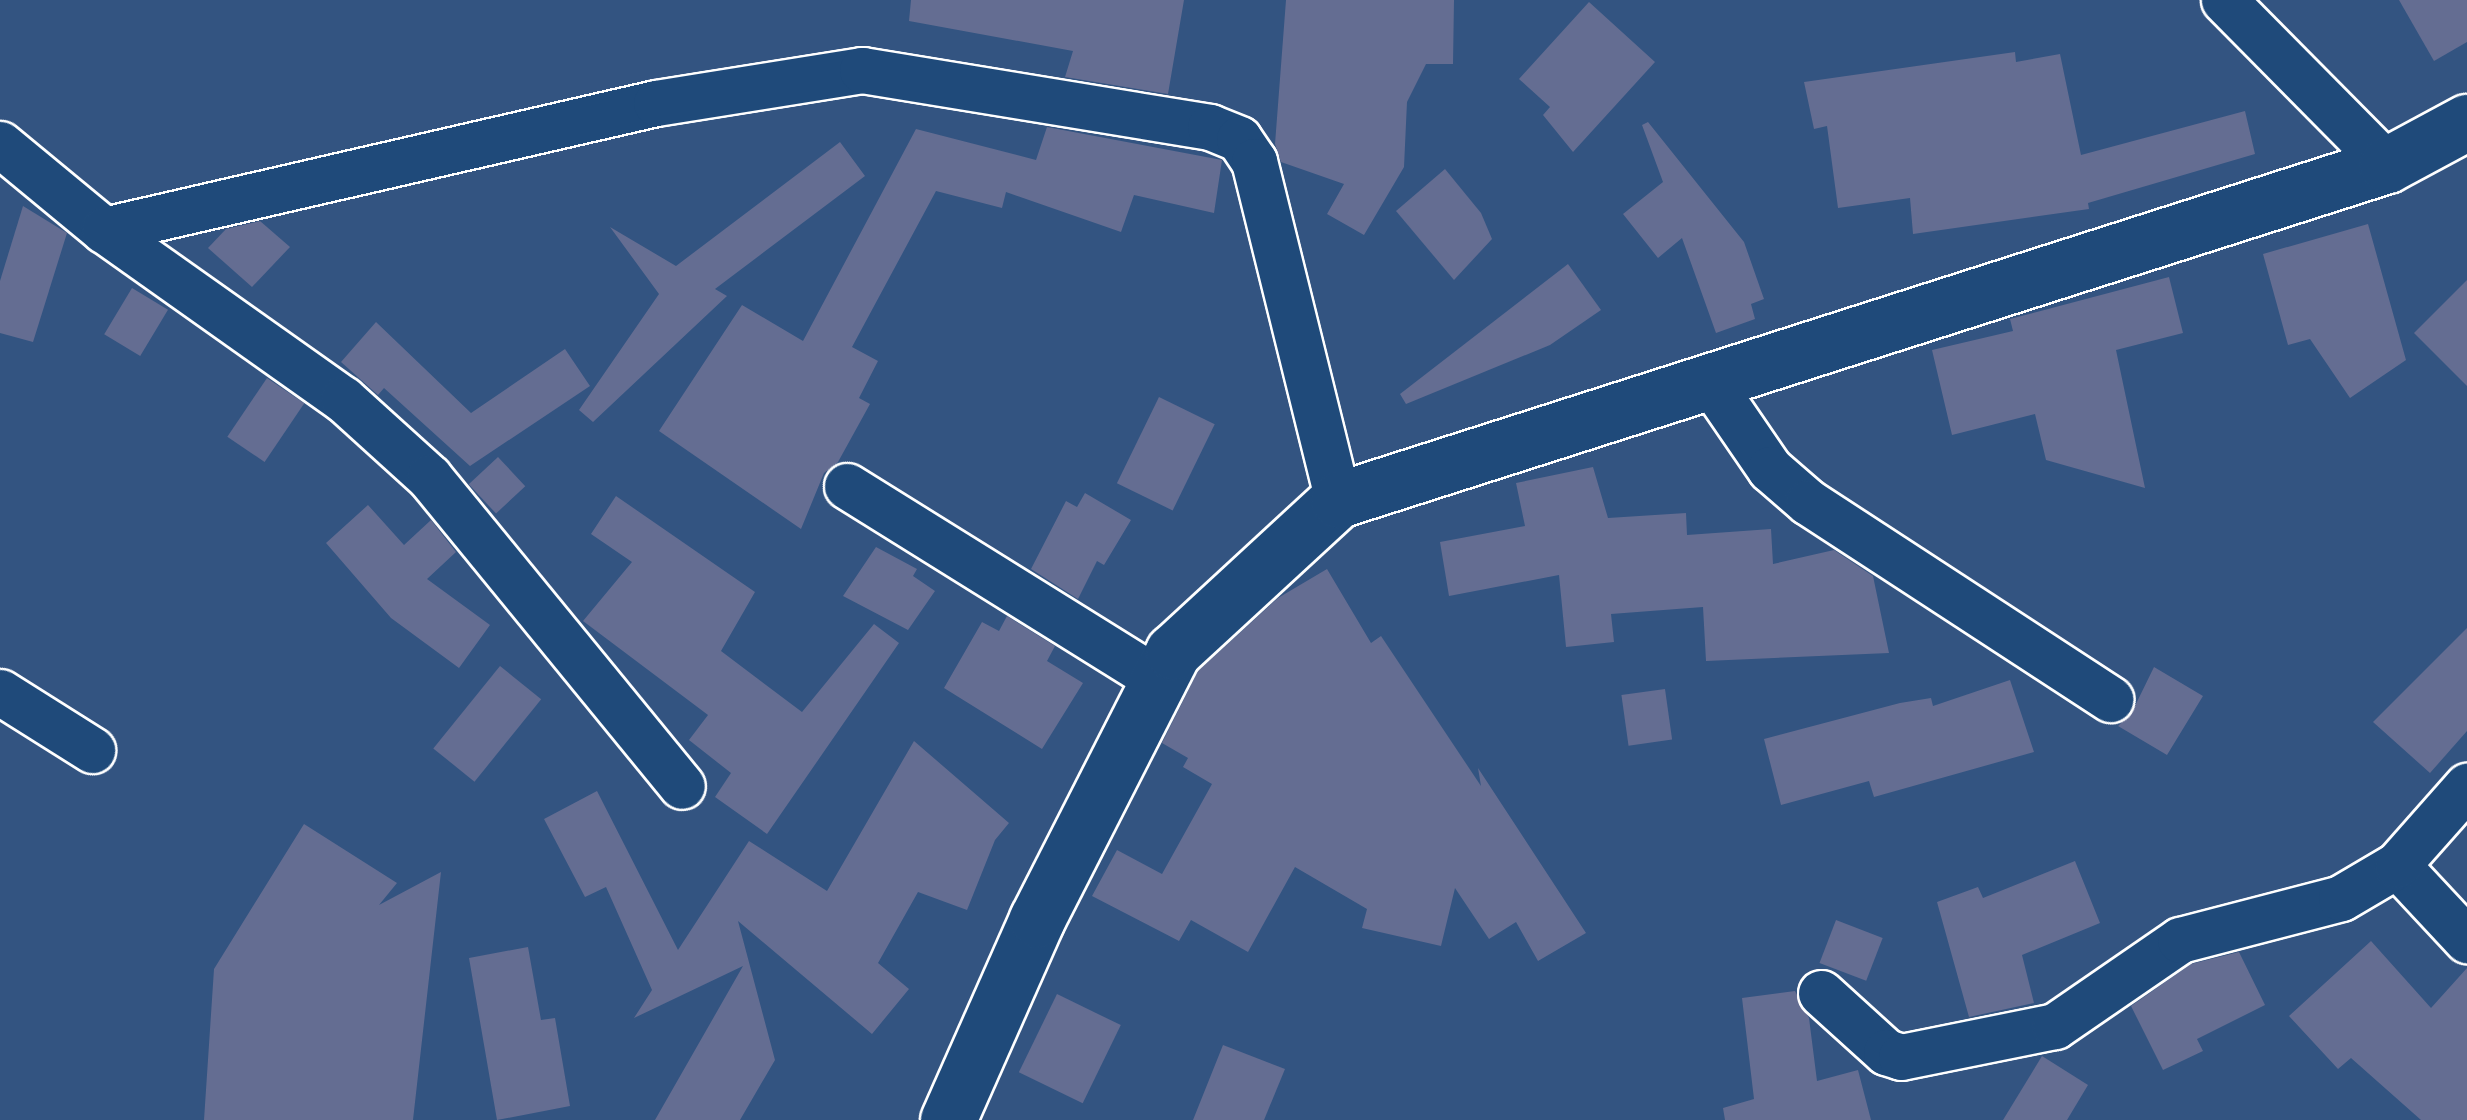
<!DOCTYPE html>
<style>
body{margin:0}
#map{position:relative;width:2467px;height:1120px;overflow:hidden;background:#335481;font-family:Delius,sans-serif}
div>[style]{position:absolute}
[style*='--x']{left:calc(var(--x)*1px);top:calc(var(--y)*1px);width:calc(var(--w)*1px);rotate:calc(var(--a)*1deg)}
.building>*{inset:0;background:#646d92;transform-origin:0 0}
.roads{filter:drop-shadow(2px 0 #fff) drop-shadow(-2px 0 #fff) drop-shadow(0 2px #fff) drop-shadow(0 -2px #fff)}
.street>*{height:45px;margin:-22.5px;padding:0 22.5px;transform-origin:22.5px;border-radius:22.5px;background:#1f4a7a}
.secondary>*{height:55px;margin:-27.5px;padding:0 27.5px;transform-origin:27.5px;border-radius:27.5px;background:#1f4a7a}
span{translate:-50% -50%;white-space:nowrap;text-align:center;line-height:1.15;-webkit-text-stroke:8px #1f4a7a;paint-order:stroke}
</style>
<div id="map">
<div class="building">
<div style="clip-path:polygon(911px 0,1184px 0,1168px 94px,1065px 77px,1073px 51px,909px 21px)"></div>
<div style="clip-path:polygon(1286px 0,1454px 0,1453px 64px,1426px 64px,1407px 102px,1404px 167px,1364px 235px,1327px 214px,1344px 184px,1281px 162px,1275px 144px)"></div>
<div style="clip-path:polygon(2399px 0,2467px 0,2467px 42px,2434px 61px)"></div>
<div style="clip-path:polygon(1589px 2px,1655px 62px,1573px 152px,1543px 115px,1550px 107px,1519px 79px)"></div>
<div style="clip-path:polygon(2015px 52px,2016px 62px,2060px 54px,2081px 155px,2245px 111px,2255px 154px,2088px 203px,2089px 209px,1913px 234px,1910px 198px,1838px 208px,1827px 126px,1814px 129px,1804px 82px)"></div>
<div style="clip-path:polygon(1648px 122px,1744px 242px,1764px 299px,1751px 304px,1755px 319px,1716px 333px,1682px 238px,1658px 258px,1623px 214px,1663px 182px,1642px 125px)"></div>
<div style="clip-path:polygon(1047px 127px,1222px 160px,1214px 213px,1134px 195px,1121px 232px,1006px 192px,1002px 208px,936px 191px,852px 347px,878px 361px,859px 398px,870px 404px,838px 462px,824px 473px,801px 529px,659px 431px,742px 305px,803px 341px,916px 129px,1036px 160px)"></div>
<div style="clip-path:polygon(840px 142px,865px 176px,715px 289px,727px 296px,593px 422px,579px 410px,659px 294px,610px 227px,676px 266px)"></div>
<div style="clip-path:polygon(1445px 169px,1481px 213px,1492px 239px,1454px 280px,1396px 211px)"></div>
<div style="clip-path:polygon(23px 206px,67px 233px,33px 342px,0 333px,0 281px)"></div>
<div style="clip-path:polygon(260px 221px,290px 247px,252px 287px,208px 248px,226px 229px)"></div>
<div style="clip-path:polygon(2368px 224px,2406px 360px,2350px 398px,2310px 339px,2288px 345px,2263px 254px)"></div>
<div style="clip-path:polygon(1568px 264px,1601px 310px,1550px 345px,1406px 404px,1400px 394px)"></div>
<div style="clip-path:polygon(2169px 277px,2183px 333px,2116px 350px,2145px 488px,2046px 460px,2035px 414px,1952px 435px,1932px 350px,2013px 331px,2010px 319px)"></div>
<div style="clip-path:polygon(2467px 280px,2467px 386px,2414px 333px)"></div>
<div style="left:132px;top:288px;width:42px;height:54px;rotate:31deg"></div>
<div style="clip-path:polygon(376px 322px,471px 413px,565px 349px,590px 386px,470px 466px,384px 388px,378px 395px,341px 362px)"></div>
<div style="left:267px;top:378px;width:45px;height:71px;rotate:34deg"></div>
<div style="left:1159px;top:397px;width:62px;height:96px;rotate:26deg"></div>
<div style="left:498px;top:457px;width:40px;height:40px;rotate:47deg"></div>
<div style="clip-path:polygon(1593px 467px,1608px 518px,1686px 513px,1687px 535px,1771px 529px,1773px 564px,1834px 550px,1873px 576px,1889px 653px,1706px 661px,1703px 607px,1611px 614px,1614px 642px,1566px 647px,1559px 575px,1449px 596px,1440px 542px,1525px 526px,1516px 483px)"></div>
<div style="clip-path:polygon(1085px 493px,1131px 520px,1104px 565px,1097px 561px,1078px 599px,1031px 569px,1066px 501px,1077px 507px)"></div>
<div style="clip-path:polygon(616px 496px,755px 592px,721px 651px,802px 712px,874px 624px,899px 643px,767px 834px,715px 797px,731px 773px,689px 740px,708px 715px,583px 621px,632px 562px,591px 534px)"></div>
<div style="clip-path:polygon(368px 505px,404px 545px,431px 520px,456px 552px,427px 579px,490px 625px,459px 668px,391px 618px,326px 543px)"></div>
<div style="clip-path:polygon(876px 547px,917px 569px,913px 576px,935px 591px,908px 630px,843px 596px)"></div>
<div style="clip-path:polygon(1327px 569px,1371px 643px,1381px 636px,1481px 786px,1478px 768px,1586px 933px,1538px 961px,1516px 922px,1489px 939px,1455px 888px,1441px 946px,1362px 928px,1367px 909px,1295px 867px,1248px 952px,1191px 920px,1179px 941px,1092px 896px,1117px 850px,1162px 874px,1212px 784px,1183px 767px,1188px 758px,1162px 743px,1198px 671px,1278px 598px)"></div>
<div style="clip-path:polygon(1007px 616px,1055px 646px,1047px 661px,1083px 683px,1042px 749px,944px 688px,982px 622px,999px 631px)"></div>
<div style="clip-path:polygon(2467px 628px,2467px 731px,2430px 773px,2373px 722px)"></div>
<div style="left:500px;top:666px;width:53px;height:106px;rotate:39deg"></div>
<div style="clip-path:polygon(2154px 667px,2203px 696px,2167px 755px,2118px 726px,2132px 712px)"></div>
<div style="clip-path:polygon(2010px 680px,2034px 752px,1874px 797px,1869px 781px,1781px 805px,1764px 739px,1900px 703px,1931px 698px,1933px 706px)"></div>
<div style="left:1665px;top:689px;width:51px;height:44px;rotate:82deg"></div>
<div style="clip-path:polygon(914px 741px,1009px 823px,995px 840px,967px 910px,918px 892px,878px 963px,909px 989px,872px 1034px,738px 921px,775px 1060px,740px 1120px,655px 1120px,743px 966px,634px 1018px,652px 990px,606px 887px,585px 897px,544px 819px,597px 791px,678px 950px,749px 841px,827px 891px)"></div>
<div style="clip-path:polygon(304px 824px,397px 883px,379px 905px,441px 872px,413px 1120px,204px 1120px,214px 969px)"></div>
<div style="clip-path:polygon(2075px 861px,2100px 923px,2022px 955px,2034px 1003px,1969px 1017px,1937px 902px,1978px 887px,1983px 898px)"></div>
<div style="left:1836px;top:920px;width:50px;height:46px;rotate:21deg"></div>
<div style="clip-path:polygon(2371px 941px,2431px 1008px,2467px 968px,2467px 1120px,2421px 1120px,2351px 1058px,2338px 1069px,2289px 1016px)"></div>
<div style="clip-path:polygon(528px 947px,541px 1020px,555px 1018px,570px 1106px,497px 1120px,469px 958px)"></div>
<div style="clip-path:polygon(2239px 952px,2265px 1005px,2197px 1039px,2203px 1051px,2163px 1070px,2131px 1006px,2191px 964px)"></div>
<div style="clip-path:polygon(1795px 991px,1809px 1018px,1817px 1081px,1858px 1070px,1871px 1120px,1725px 1120px,1723px 1108px,1754px 1099px,1742px 998px)"></div>
<div style="left:1057px;top:994px;width:71px;height:87px;rotate:26deg"></div>
<div style="clip-path:polygon(1223px 1045px,1285px 1069px,1264px 1120px,1193px 1120px)"></div>
<div style="clip-path:polygon(2042px 1056px,2088px 1085px,2067px 1120px,2003px 1120px)"></div>
</div>
<div class="roads">
<div class="street">
<div style="--x:2224;--y:0;--w:232;--a:45.3"></div>
<div style="--x:0;--y:144;--w:135;--a:39.6"></div>
<div style="--x:104;--y:230;--w:293;--a:35.3"></div>
<div style="--x:343;--y:399;--w:116;--a:42.2"></div>
<div style="--x:429;--y:477;--w:399;--a:50.7"></div>
<div style="--x:104;--y:230;--w:566;--a:-12.96"></div>
<div style="--x:656;--y:103;--w:209;--a:-9.1"></div>
<div style="--x:862;--y:70;--w:353;--a:9.3"></div>
<div style="--x:1210;--y:127;--w:31;--a:22"></div>
<div style="--x:1239;--y:139;--w:27;--a:56"></div>
<div style="--x:1254;--y:161;--w:349;--a:76.1"></div>
<div style="--x:1709;--y:380;--w:108;--a:55.6"></div>
<div style="--x:1770;--y:469;--w:50;--a:41"></div>
<div style="--x:1808;--y:502;--w:361;--a:33.1"></div>
<div style="--x:847;--y:486;--w:367;--a:31.9"></div>
<div style="--x:0;--y:692;--w:109;--a:32.2"></div>
<div style="--x:2397;--y:865;--w:103;--a:47"></div>
<div style="--x:1821;--y:993;--w:88;--a:42.2"></div>
<div style="--x:1886;--y:1052;--w:16;--a:18"></div>
<div style="--x:1901;--y:1057;--w:157;--a:-11.4"></div>
<div style="--x:2055;--y:1026;--w:152;--a:-34.5"></div>
<div style="--x:2180;--y:940;--w:166;--a:-14.6"></div>
<div style="--x:2341;--y:898;--w:65;--a:-30.5"></div>
<div style="--x:2397;--y:865;--w:106;--a:-48.5"></div>
</div>
<div class="secondary">
<div style="--x:948;--y:1120;--w:220;--a:-66.1"></div>
<div style="--x:1037;--y:919;--w:300;--a:-63"></div>
<div style="--x:1173;--y:652;--w:224;--a:-42.7"></div>
<div style="--x:1338;--y:500;--w:1101;--a:-17.71"></div>
<div style="--x:2387;--y:165;--w:91;--a:-28.3"></div>
</div>
</div>
</div>
